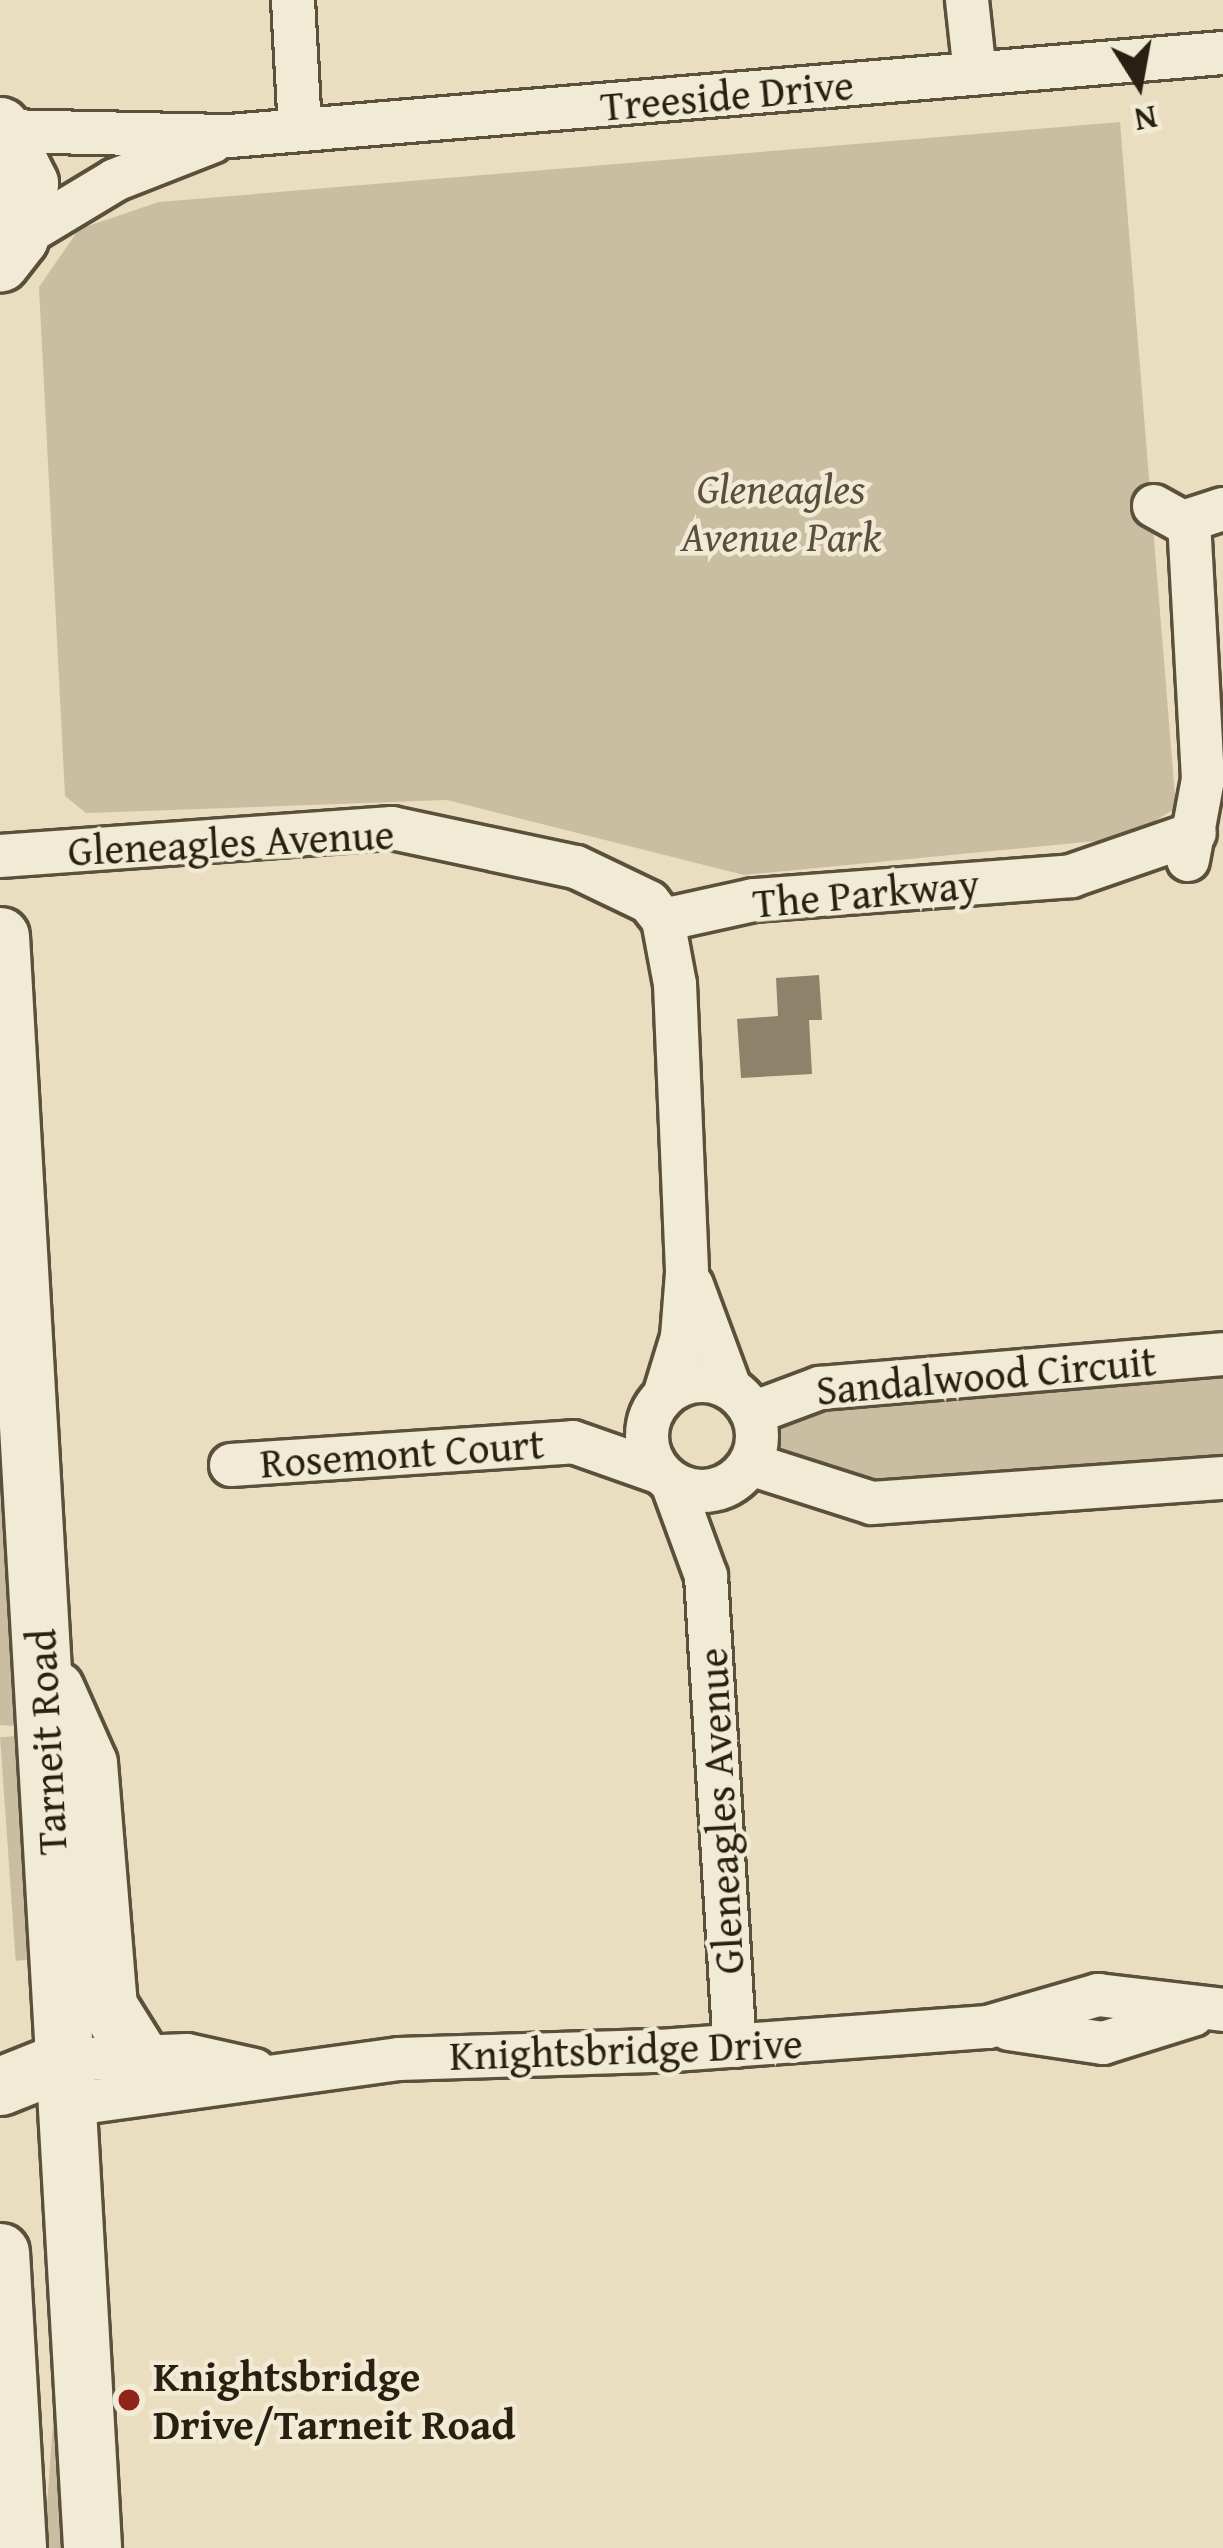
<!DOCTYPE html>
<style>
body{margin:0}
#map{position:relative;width:1223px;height:2548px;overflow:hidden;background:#e9debf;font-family:"Gentium Book Plus",serif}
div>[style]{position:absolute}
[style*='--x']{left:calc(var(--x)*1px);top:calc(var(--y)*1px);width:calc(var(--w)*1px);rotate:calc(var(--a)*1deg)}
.green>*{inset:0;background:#c9bea1;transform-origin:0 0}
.building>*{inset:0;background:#8d836b}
.roads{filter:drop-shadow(3px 0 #5a503c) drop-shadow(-3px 0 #5a503c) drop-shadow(0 3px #5a503c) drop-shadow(0 -3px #5a503c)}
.street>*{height:42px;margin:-21px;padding:0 21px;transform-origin:21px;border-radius:21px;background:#f1ead5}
.street>.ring{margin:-21px;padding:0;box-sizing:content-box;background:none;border:42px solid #f1ead5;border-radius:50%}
.secondary>*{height:57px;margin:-28.5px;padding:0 28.5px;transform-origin:28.5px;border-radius:28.5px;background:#f1ead5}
.dots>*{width:33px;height:33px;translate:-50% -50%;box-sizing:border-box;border:6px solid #f1ead5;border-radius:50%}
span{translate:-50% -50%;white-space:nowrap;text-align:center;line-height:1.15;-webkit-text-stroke:9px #f1ead5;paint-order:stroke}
.street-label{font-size:42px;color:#2a2011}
.park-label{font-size:42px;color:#5a4f3c;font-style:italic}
.poi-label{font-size:42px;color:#2a2011;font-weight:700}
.left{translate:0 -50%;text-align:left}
.north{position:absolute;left:1079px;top:24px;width:120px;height:120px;-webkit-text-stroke:9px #f1ead5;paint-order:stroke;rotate:169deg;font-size:33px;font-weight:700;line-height:48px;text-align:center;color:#2a2011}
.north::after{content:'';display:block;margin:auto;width:42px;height:54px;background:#2a2011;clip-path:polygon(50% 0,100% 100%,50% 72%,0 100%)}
</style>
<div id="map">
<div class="green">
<div style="clip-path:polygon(1120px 122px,1176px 808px,1127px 838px,744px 875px,447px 800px,86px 813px,65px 796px,39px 287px,79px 229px,159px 202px)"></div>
<div style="clip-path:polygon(1223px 1378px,1223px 1460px,882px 1488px,778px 1455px,768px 1420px,781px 1407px)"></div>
<div style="clip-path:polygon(13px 1439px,30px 1722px,15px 1726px,0 1725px,0 1440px)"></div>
<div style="left:33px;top:1735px;width:224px;height:33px;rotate:86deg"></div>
<div style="clip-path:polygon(54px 2408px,72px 2412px,79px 2548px,44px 2548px)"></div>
</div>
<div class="building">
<div style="clip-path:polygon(819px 975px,822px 1020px,809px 1020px,812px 1074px,741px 1078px,737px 1019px,778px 1016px,776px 978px)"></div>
</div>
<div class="roads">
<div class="street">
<div style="--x:293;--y:0;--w:130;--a:86.9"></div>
<div style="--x:967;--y:0;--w:74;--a:83.8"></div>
<div style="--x:5;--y:131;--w:225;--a:1.3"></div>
<div style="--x:230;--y:136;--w:996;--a:-4.78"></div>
<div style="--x:19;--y:238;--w:112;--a:-31.1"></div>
<div style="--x:115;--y:180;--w:104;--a:-21.4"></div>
<div style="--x:1154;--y:506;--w:33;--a:29"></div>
<div style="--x:1183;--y:522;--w:42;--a:-18"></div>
<div style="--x:0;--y:856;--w:393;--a:-4.1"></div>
<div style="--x:392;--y:828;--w:188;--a:12"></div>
<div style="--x:576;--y:867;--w:81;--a:25.6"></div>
<div style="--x:649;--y:902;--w:23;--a:52"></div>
<div style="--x:663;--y:920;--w:65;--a:79.4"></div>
<div style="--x:675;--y:984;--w:289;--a:87.6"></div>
<div style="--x:687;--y:1273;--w:64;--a:94.5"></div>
<div style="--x:682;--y:1337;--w:59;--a:106.9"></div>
<div style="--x:1188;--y:860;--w:82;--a:-79.5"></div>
<div style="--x:1203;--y:779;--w:257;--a:-93.1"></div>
<div style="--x:663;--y:920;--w:93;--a:-12.4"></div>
<div style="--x:754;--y:900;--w:318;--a:-4.3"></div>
<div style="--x:1071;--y:876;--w:131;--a:-19.1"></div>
<div style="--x:692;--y:1285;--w:110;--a:69.7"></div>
<div class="ring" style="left:647px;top:1381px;width:68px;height:68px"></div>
<div style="--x:753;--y:1413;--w:72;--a:-20.5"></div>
<div style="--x:820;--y:1388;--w:404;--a:-4.8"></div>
<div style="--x:750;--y:1464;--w:128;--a:17.7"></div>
<div style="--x:872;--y:1503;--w:352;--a:-4.1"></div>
<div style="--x:231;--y:1465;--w:343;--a:-3.8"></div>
<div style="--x:573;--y:1442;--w:90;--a:19.4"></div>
<div style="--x:672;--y:1483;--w:99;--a:69.9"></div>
<div style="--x:706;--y:1576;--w:471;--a:86.5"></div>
<div style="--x:1009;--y:2029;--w:95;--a:8.5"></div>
<div style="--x:1103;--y:2043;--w:94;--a:-17.3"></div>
<div style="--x:65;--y:2060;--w:122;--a:-2.3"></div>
<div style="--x:187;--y:2055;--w:69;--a:12.6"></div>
<div style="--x:67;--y:2105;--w:335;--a:-7.9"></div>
<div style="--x:399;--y:2059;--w:261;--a:-1.8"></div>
<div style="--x:660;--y:2051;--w:329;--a:-4.2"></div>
<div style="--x:988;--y:2027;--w:115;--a:-16.2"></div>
<div style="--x:1098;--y:1995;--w:126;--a:6.8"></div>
</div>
<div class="secondary">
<div style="--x:0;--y:126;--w:64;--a:63"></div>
<div style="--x:29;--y:183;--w:56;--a:100.3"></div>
<div style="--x:19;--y:238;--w:31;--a:128"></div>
<div style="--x:0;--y:936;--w:1615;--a:86.73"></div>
<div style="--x:55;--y:1689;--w:81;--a:66"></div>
<div style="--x:88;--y:1763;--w:244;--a:85.3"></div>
<div style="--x:108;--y:2006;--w:60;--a:57.9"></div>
<div style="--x:0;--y:2086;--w:70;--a:-21.8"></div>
<div style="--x:0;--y:2252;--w:296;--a:86.7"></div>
</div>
</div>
<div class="dots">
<div style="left:129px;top:2400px;background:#8f2418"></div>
</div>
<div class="street-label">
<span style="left:727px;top:95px;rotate:-5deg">Treeside Drive</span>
<span style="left:231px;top:842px;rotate:-3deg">Gleneagles Avenue</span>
<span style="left:866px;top:893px;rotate:-5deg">The Parkway</span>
<span style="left:986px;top:1375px;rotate:-5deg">Sandalwood Circuit</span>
<span style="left:402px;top:1453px;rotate:-4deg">Rosemont Court</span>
<span style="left:46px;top:1742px;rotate:-93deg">Tarneit Road</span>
<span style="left:720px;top:1811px;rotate:-93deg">Gleneagles Avenue</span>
<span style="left:626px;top:2049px;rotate:-2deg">Knightsbridge Drive</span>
</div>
<div class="park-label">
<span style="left:781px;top:512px">Gleneagles<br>Avenue Park</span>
</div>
<div class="poi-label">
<span class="left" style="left:153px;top:2400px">Knightsbridge<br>Drive/Tarneit Road</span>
</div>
<div class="north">N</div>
</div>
